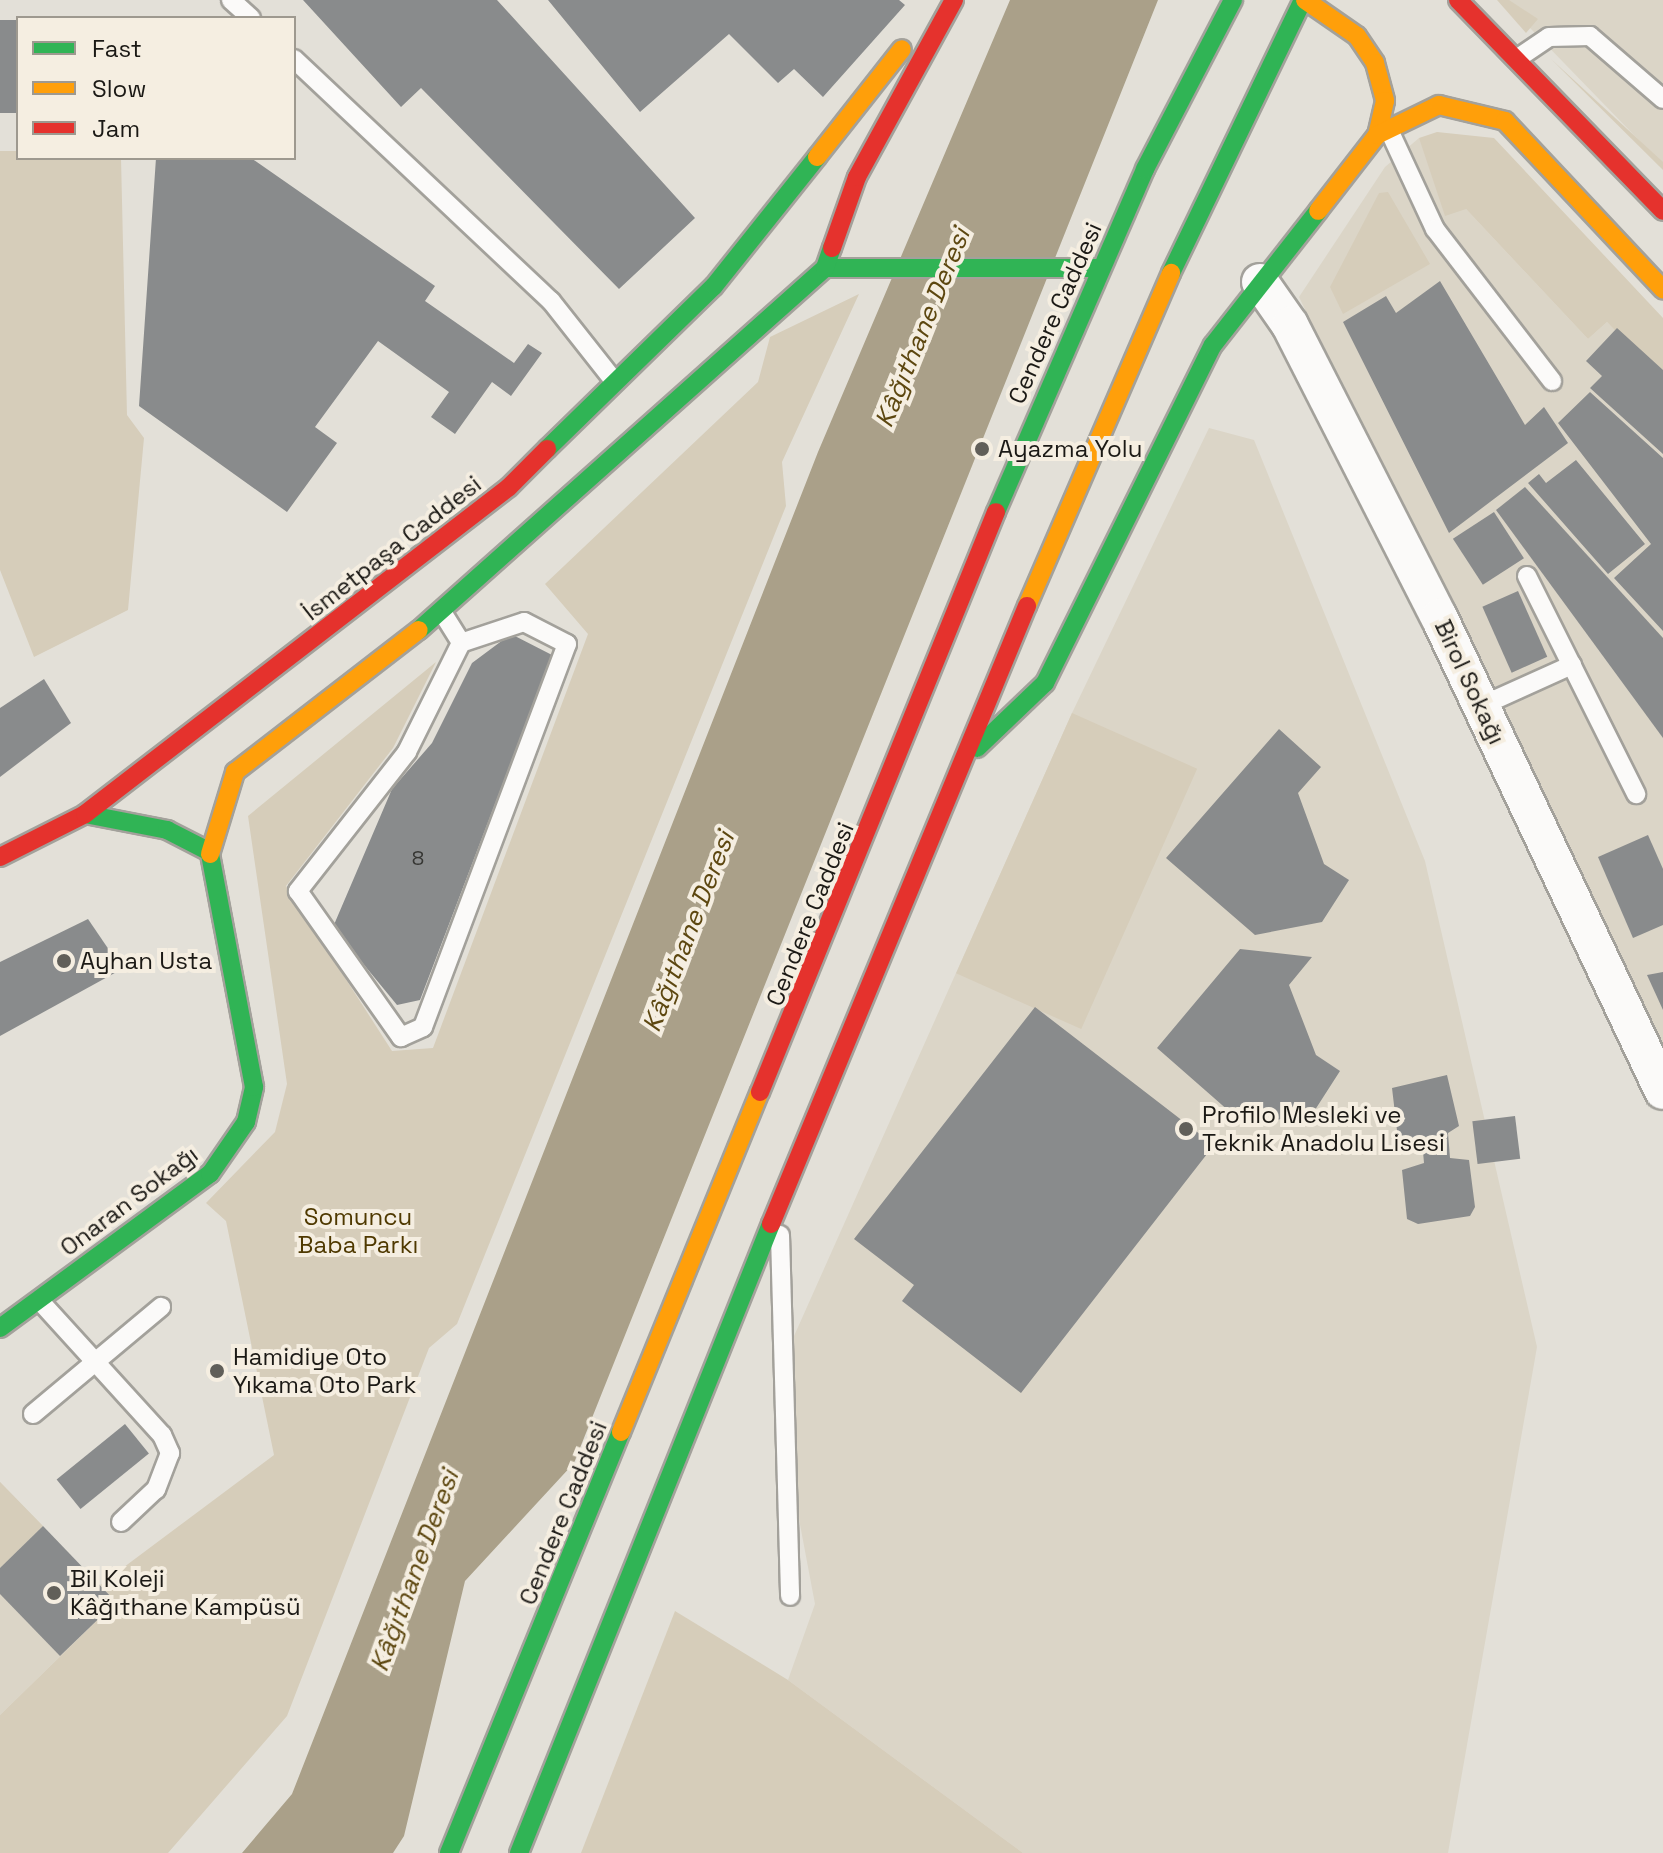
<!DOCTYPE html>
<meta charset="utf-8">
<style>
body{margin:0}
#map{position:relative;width:1663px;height:1853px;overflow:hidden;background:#e3e0d8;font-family:"Space Grotesk",sans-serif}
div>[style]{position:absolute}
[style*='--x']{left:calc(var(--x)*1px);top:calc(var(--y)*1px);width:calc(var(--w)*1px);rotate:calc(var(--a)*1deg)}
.built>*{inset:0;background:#dbd5c7}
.green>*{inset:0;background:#d6cdba;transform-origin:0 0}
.water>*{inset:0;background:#aaa089}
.building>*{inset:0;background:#898b8c;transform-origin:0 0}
.roads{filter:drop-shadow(2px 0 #a3a19b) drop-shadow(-2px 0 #a3a19b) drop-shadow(0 2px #a3a19b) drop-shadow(0 -2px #a3a19b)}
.lane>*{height:18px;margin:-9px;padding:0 9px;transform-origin:9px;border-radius:9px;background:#fbfaf9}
.street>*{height:36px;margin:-18px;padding:0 18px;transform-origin:18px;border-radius:18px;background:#fbfaf9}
.fast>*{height:18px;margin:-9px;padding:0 9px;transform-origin:9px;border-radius:9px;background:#30b455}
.slow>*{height:18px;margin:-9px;padding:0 9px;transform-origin:9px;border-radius:9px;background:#ff9f0a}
.jam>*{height:18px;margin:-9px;padding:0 9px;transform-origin:9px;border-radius:9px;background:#e5322d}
.dots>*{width:22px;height:22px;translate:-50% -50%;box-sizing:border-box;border:4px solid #f5eee1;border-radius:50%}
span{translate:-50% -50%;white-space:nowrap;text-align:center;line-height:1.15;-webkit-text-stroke:8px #f5eee1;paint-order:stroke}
.number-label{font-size:20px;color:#363633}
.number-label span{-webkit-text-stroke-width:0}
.street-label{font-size:24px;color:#1b1915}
.poi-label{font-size:24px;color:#1b1915}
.left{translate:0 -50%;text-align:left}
.park-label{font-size:24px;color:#4f3900}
.water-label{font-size:26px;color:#5d4710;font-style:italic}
.legend{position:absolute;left:16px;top:16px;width:280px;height:144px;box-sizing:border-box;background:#f5eee1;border:2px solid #9e998f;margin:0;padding:10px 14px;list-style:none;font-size:24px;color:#1b1915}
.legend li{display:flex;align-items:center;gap:16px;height:40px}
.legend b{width:40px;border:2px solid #9e998f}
</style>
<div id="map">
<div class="built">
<div style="clip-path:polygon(1503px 0,1663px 0,1663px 165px)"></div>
<div style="clip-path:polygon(1419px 138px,1466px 209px,1588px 339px,1607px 322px,1663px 381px,1663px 1056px,1299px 297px,1385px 167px)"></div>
<div style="clip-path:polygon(1209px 428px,1254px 440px,1425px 861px,1537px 1347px,1448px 1853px,1023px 1853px,788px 1680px,815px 1604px,781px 1424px,786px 1354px,1072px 713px)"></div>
<div style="clip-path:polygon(0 1482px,116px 1602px,0 1715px)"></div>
</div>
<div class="green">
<div style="clip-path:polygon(1497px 0,1509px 0,1538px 19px,1526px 33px)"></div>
<div style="clip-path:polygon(1551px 59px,1663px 162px,1663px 170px)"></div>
<div style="clip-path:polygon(1437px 132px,1494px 138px,1663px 318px,1663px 381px,1607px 322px,1588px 339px,1466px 209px,1445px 216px,1419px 138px)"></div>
<div style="clip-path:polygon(0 151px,18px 151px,18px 158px,121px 158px,127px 415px,144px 438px,128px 610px,34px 657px,0 570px)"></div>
<div style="clip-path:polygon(1388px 192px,1430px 264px,1343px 314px,1330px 287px,1379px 193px)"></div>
<div style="clip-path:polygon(859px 294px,782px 462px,786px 506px,457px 1324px,429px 1348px,287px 1716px,168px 1853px,0 1853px,0 1715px,116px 1602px,100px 1585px,274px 1455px,226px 1221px,206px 1203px,275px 1132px,287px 1084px,248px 816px,436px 662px,393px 748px,286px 886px,392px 1051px,433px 1048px,588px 634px,545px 584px,758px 382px,770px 337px)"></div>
<div style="left:1072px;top:713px;width:137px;height:285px;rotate:24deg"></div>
<div style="clip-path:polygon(0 1482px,43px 1526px,0 1568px)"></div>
<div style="clip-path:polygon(675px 1611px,788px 1680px,1023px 1853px,581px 1853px)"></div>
</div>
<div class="water">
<div style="clip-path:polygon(1010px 0,1158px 0,574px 1463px,465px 1581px,404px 1836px,393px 1853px,242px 1853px,292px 1794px,818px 452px)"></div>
</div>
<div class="building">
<div style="clip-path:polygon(303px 0,497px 0,695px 218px,619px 289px,421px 88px,401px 107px)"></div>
<div style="clip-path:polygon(548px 0,899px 0,905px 5px,823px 97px,794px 69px,778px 83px,729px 34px,640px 112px)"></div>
<div style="left:0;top:20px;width:18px;height:93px"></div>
<div style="clip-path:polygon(156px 158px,251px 158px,435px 286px,425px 301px,514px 363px,528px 344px,542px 353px,511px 396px,492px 382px,455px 434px,431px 417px,449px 392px,378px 341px,315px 427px,337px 443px,287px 512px,139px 406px)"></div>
<div style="clip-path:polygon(1440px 281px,1525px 425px,1544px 407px,1568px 443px,1449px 533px,1343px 322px,1386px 296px,1396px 313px)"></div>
<div style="clip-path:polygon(1617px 328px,1663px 370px,1663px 454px,1590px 388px,1602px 376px,1586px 361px)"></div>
<div style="clip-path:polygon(1590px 392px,1663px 458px,1663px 631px,1614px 578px,1651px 544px,1558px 423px)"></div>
<div style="clip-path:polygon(1576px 460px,1645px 544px,1608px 574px,1528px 483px,1539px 474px,1546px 483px)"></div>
<div style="clip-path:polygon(1525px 487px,1663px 638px,1663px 738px,1496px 510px)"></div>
<div style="left:1494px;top:512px;width:55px;height:49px;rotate:57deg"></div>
<div style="left:1518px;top:591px;width:72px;height:39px;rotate:66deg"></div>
<div style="clip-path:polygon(511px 634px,552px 655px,420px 1000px,397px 1005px,333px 927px,392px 789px,432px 743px,472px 663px)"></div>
<div style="clip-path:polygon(44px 679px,71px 723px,0 777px,0 708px)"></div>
<div style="clip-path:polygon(1279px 729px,1321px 767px,1298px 793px,1324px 864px,1349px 880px,1322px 922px,1255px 935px,1166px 858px)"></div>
<div style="clip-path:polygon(1648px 835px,1663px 869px,1663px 925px,1633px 938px,1598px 857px)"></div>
<div style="clip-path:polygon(88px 919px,122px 969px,0 1036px,0 962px)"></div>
<div style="clip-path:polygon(1240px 949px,1312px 957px,1289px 985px,1316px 1055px,1340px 1071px,1313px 1113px,1246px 1126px,1157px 1048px)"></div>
<div style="clip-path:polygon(1663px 972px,1663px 1010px,1647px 975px)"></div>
<div style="clip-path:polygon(1035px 1007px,1214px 1145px,1021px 1393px,902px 1301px,914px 1285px,854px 1239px)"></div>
<div style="clip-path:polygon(1447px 1075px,1459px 1126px,1448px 1133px,1450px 1158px,1469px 1160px,1475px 1207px,1470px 1216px,1418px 1224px,1407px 1219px,1402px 1170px,1424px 1163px,1422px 1140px,1398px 1139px,1392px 1088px)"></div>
<div style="left:1515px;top:1116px;width:43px;height:43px;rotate:83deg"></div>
<div style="left:125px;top:1424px;width:38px;height:88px;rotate:51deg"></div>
<div style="clip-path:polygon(43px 1526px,116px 1602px,60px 1656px,0 1594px,0 1568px)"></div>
</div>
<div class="roads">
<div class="lane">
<div style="--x:231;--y:0;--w:27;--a:42"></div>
<div style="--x:1518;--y:58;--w:37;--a:-34"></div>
<div style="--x:1549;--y:37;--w:41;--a:-1.4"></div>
<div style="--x:1590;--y:36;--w:96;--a:40.8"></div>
<div style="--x:294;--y:59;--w:353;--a:43.3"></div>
<div style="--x:551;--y:301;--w:103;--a:51.7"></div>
<div style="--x:1389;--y:130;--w:109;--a:65.1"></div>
<div style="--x:1435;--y:229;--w:192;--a:52.4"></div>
<div style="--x:1527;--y:576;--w:244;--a:63.4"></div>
<div style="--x:442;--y:612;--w:36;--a:58"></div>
<div style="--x:461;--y:643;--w:122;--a:116.4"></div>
<div style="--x:407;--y:752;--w:177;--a:128.1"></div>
<div style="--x:298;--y:891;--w:179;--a:54.8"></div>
<div style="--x:401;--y:1037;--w:24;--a:-24"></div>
<div style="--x:423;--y:1027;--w:409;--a:-69.4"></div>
<div style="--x:567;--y:644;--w:48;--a:-152.9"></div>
<div style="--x:524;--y:622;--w:66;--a:161.6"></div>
<div style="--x:1481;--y:706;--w:100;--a:-24.3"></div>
<div style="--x:780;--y:1235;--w:361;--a:88.4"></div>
<div style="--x:39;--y:1300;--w:183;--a:47.7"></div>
<div style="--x:162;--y:1435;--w:20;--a:66"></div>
<div style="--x:170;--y:1453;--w:39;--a:111"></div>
<div style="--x:156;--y:1489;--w:48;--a:136.7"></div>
<div style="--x:33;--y:1414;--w:167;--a:-39.9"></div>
</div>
<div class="street">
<div style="--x:1260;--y:282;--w:52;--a:55.1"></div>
<div style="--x:1290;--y:325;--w:328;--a:63"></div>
<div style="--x:1439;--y:617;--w:524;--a:64.71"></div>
</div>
<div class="fast">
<div style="--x:825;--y:268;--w:275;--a:0"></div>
<div style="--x:1171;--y:273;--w:303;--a:-64.2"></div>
<div style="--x:547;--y:449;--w:233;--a:-44.3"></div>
<div style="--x:714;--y:286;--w:165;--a:-51.4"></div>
<div style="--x:996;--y:512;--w:374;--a:-66.5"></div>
<div style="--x:1145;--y:169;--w:191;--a:-62.5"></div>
<div style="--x:419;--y:630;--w:544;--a:-41.72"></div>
<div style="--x:825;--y:268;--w:21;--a:-71"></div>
<div style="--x:977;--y:748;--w:94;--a:-43.7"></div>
<div style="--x:1045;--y:683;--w:377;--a:-63.6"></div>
<div style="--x:1213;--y:345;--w:170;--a:-51.9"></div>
<div style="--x:85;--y:814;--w:84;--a:11"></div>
<div style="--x:167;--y:830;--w:48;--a:27.1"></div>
<div style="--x:0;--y:1328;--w:260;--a:-36.3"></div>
<div style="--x:210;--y:1174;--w:63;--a:-55.3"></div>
<div style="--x:246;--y:1122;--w:36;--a:-77"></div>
<div style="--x:254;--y:1087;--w:237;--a:-100.7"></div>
<div style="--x:449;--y:1853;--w:455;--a:-67.8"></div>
<div style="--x:519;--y:1853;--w:678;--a:-68.17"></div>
</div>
<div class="slow">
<div style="--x:1305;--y:0;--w:63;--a:34.7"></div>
<div style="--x:1357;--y:36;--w:32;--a:56"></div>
<div style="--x:1375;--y:63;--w:39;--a:75"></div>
<div style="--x:1385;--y:101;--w:35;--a:103"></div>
<div style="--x:1377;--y:135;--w:96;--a:127.8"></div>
<div style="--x:1377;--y:135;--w:69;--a:-25.8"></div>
<div style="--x:1439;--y:105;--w:68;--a:13.6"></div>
<div style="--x:1505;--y:121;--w:231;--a:46.8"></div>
<div style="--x:817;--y:157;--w:137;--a:-51.8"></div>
<div style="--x:1027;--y:606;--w:363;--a:-66.6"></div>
<div style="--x:210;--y:854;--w:86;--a:-73"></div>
<div style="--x:235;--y:772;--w:232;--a:-37.7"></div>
<div style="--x:621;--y:1432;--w:367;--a:-67.8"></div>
</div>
<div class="jam">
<div style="--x:1458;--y:0;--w:294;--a:45.8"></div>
<div style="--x:832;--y:248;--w:75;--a:-70.6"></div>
<div style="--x:857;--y:177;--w:202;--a:-61.3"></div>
<div style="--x:0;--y:857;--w:95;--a:-26.8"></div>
<div style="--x:85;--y:814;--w:535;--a:-37.64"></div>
<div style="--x:509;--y:487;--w:54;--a:-45"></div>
<div style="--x:760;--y:1092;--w:626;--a:-67.86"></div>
<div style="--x:771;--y:1224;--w:669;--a:-67.5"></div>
</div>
</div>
<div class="dots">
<div style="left:982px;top:449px;background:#615f59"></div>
<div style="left:64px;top:961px;background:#615f59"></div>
<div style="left:1186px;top:1129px;background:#615f59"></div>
<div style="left:217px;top:1371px;background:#615f59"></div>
<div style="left:54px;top:1593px;background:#615f59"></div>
</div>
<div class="number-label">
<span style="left:418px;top:858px">8</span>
</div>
<div class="street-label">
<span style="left:1055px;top:313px;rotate:-66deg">Cendere Caddesi</span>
<span style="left:392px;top:548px;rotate:-38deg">İsmetpaşa Caddesi</span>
<span style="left:1470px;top:682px;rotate:65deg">Birol Sokağı</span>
<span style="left:810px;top:914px;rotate:-68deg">Cendere Caddesi</span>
<span style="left:129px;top:1201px;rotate:-37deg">Onaran Sokağı</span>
<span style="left:563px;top:1513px;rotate:-68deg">Cendere Caddesi</span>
</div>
<div class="poi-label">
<span class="left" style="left:998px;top:449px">Ayazma Yolu</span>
<span class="left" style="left:80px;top:961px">Ayhan Usta</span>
<span class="left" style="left:1202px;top:1129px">Profilo Mesleki ve<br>Teknik Anadolu Lisesi</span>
<span class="left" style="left:233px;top:1371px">Hamidiye Oto<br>Yıkama Oto Park</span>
<span class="left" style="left:70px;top:1593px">Bil Koleji<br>Kâğıthane Kampüsü</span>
</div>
<div class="park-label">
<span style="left:358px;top:1231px">Somuncu<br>Baba Parkı</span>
</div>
<div class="water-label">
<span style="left:923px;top:328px;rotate:-68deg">Kâğıthane Deresi</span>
<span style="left:689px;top:932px;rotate:-69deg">Kâğıthane Deresi</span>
<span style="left:415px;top:1571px;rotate:-70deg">Kâğıthane Deresi</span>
</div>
<ul class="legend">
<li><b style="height:10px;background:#30b455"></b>Fast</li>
<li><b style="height:10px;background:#ff9f0a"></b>Slow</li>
<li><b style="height:10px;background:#e5322d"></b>Jam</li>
</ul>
</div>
